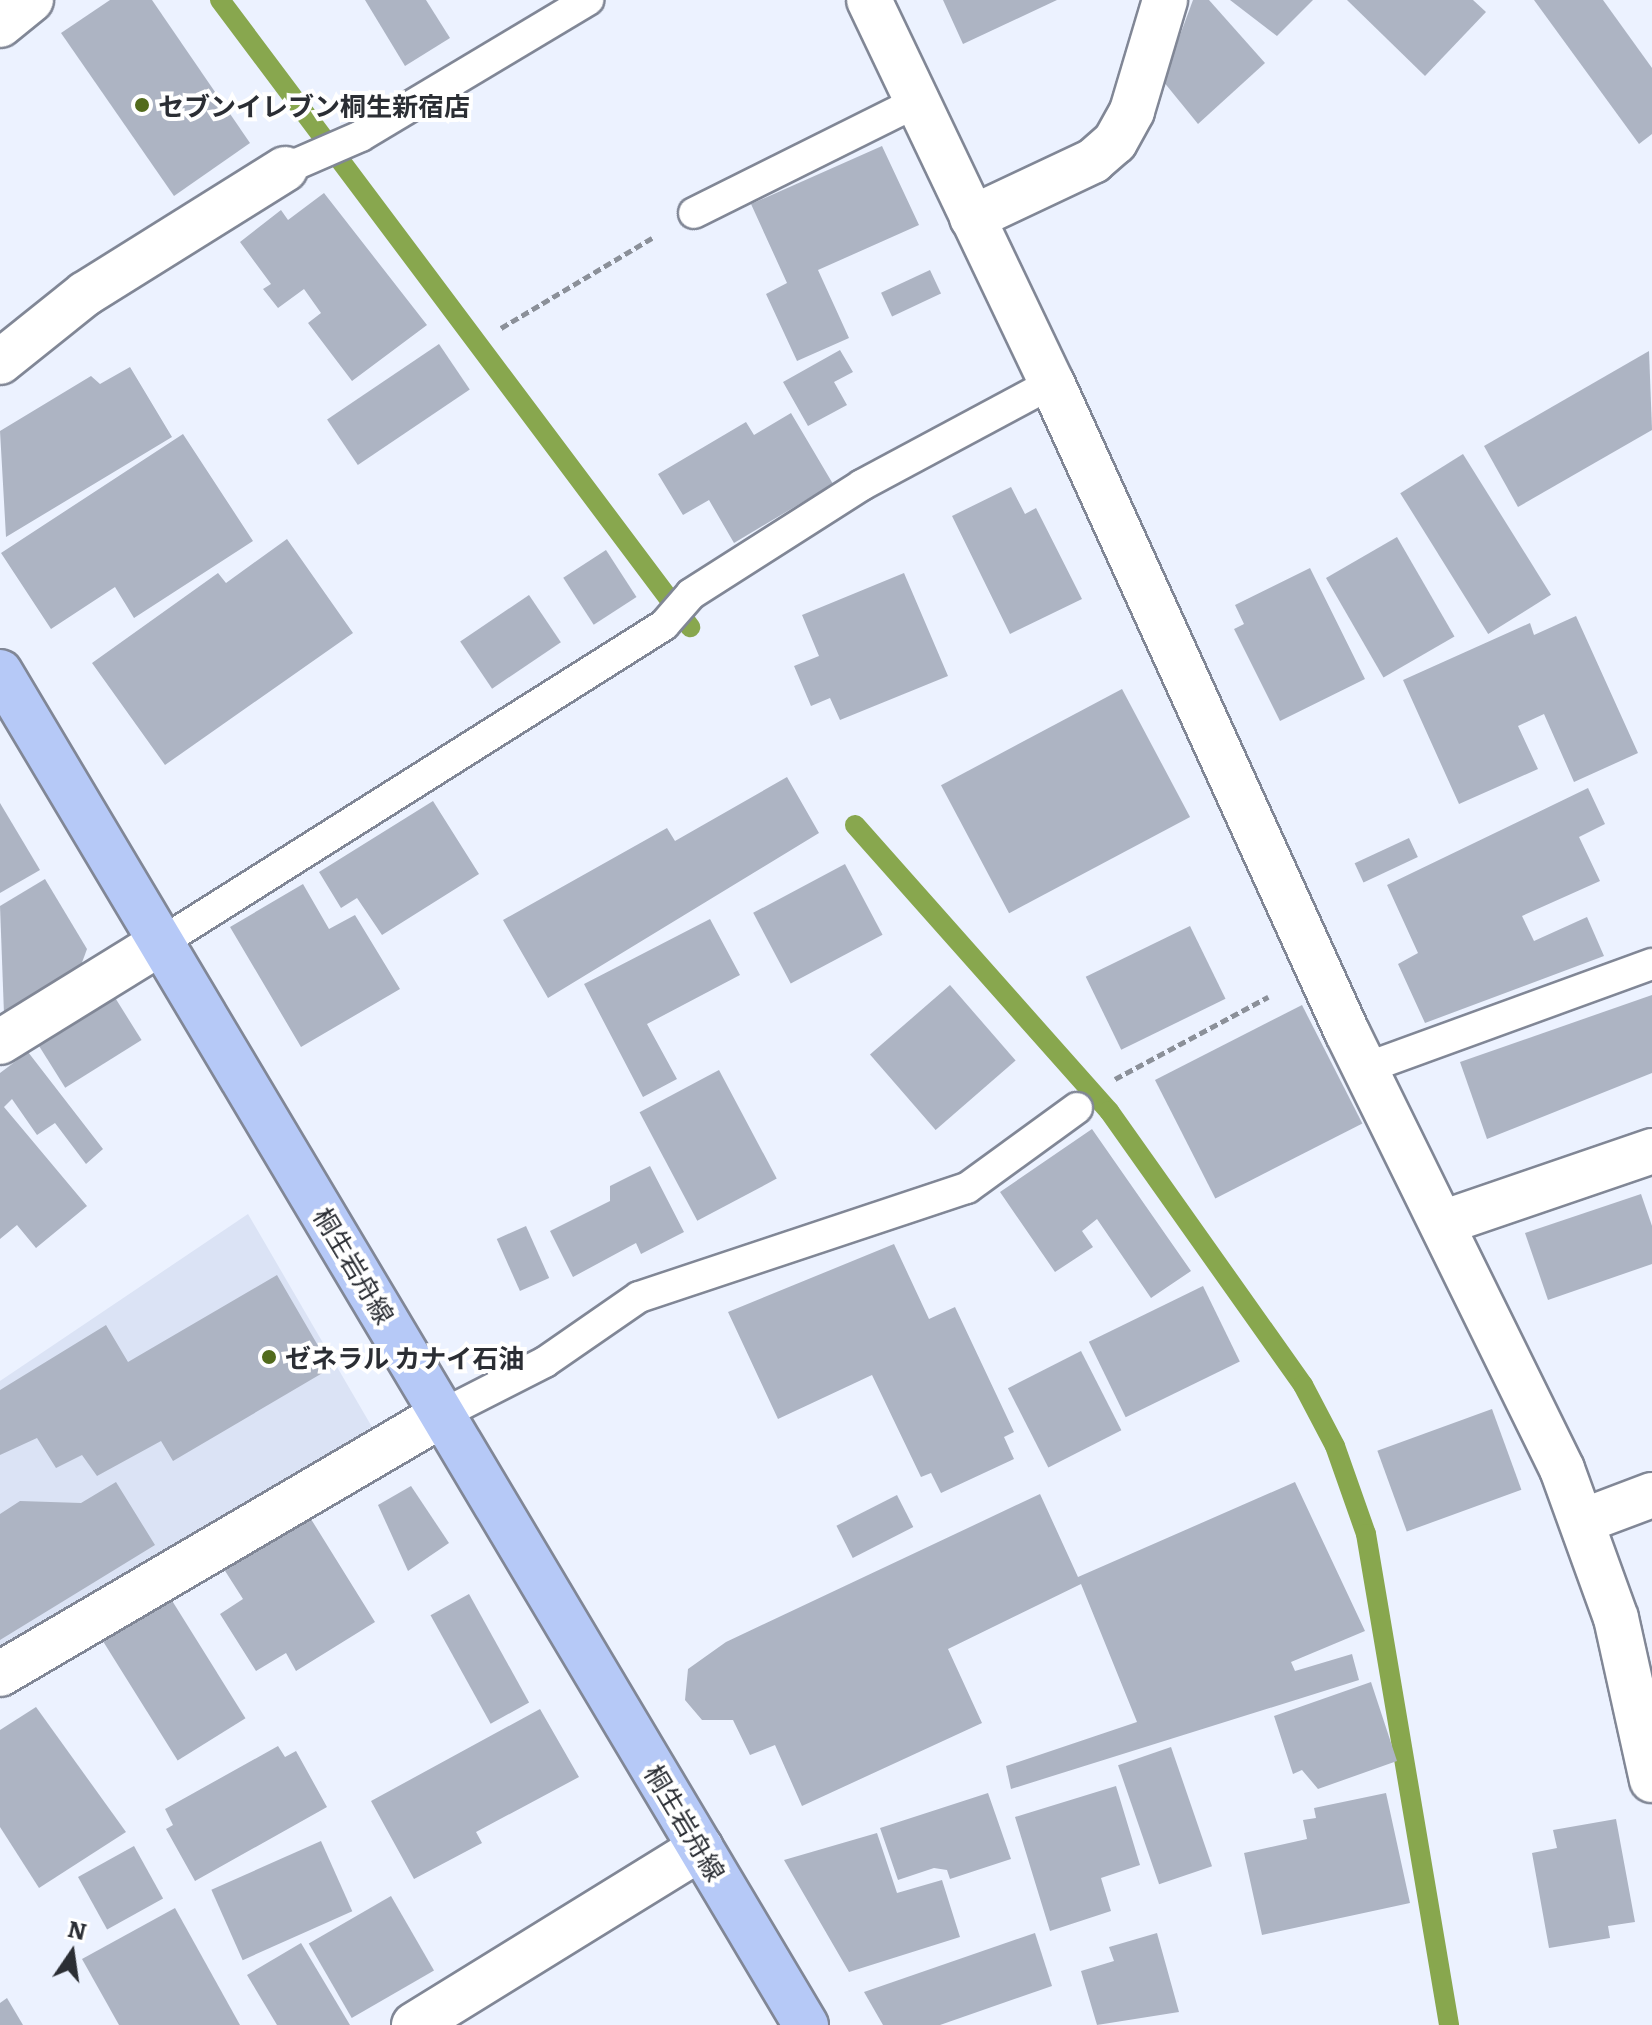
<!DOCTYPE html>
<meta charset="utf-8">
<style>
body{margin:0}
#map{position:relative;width:1652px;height:2025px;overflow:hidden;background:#ecf2ff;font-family:Literata,"Noto Sans JP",serif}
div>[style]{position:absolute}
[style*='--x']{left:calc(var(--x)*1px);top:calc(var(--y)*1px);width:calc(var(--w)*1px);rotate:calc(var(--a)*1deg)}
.built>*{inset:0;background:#dbe3f5}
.stream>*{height:20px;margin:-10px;padding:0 10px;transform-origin:10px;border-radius:10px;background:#88a74e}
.building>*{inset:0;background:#adb4c3;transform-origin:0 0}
.path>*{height:5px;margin-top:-2.5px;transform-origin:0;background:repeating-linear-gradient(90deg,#8b9099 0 8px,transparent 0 12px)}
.roads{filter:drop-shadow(2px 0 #818796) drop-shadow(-2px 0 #818796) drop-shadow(0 2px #818796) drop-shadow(0 -2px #818796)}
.service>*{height:30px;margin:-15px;padding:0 15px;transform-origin:15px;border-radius:15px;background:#fff}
.minor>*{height:44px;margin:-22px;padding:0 22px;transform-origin:22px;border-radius:22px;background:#fff}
.tertiary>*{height:44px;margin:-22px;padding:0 22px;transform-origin:22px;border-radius:22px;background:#fff}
.primary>*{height:44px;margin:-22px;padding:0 22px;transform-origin:22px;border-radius:22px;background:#b6c9f7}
.dots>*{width:22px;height:22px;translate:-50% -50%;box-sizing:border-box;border:4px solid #fff;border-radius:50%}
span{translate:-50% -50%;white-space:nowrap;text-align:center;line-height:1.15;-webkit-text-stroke:8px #fff;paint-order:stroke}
.poi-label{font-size:26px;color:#2b2e34;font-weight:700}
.left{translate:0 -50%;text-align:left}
.street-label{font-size:26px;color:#2b2e34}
.north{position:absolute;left:32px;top:1913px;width:80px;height:80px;-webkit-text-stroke:6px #fff;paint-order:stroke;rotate:13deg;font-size:22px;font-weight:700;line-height:32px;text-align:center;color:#2b2e34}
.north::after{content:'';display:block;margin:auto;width:28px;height:36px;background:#2b2e34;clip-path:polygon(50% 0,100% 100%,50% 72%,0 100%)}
</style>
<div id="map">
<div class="built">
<div style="clip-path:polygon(248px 1214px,372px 1427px,0 1653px,0 1381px)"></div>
</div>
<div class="stream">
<div style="--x:220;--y:0;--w:784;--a:53.14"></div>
<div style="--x:855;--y:825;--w:383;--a:48.4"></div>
<div style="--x:1109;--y:1111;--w:336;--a:54.7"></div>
<div style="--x:1303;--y:1385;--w:69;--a:62.3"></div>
<div style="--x:1335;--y:1446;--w:93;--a:70.6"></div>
<div style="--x:1366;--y:1534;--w:498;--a:80.4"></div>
</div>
<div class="building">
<div style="clip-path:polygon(110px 0,152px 0,250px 143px,174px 196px,61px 33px)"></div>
<div style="clip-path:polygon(365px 0,426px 0,450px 38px,405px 66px)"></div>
<div style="clip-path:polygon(943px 0,1057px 0,963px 44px)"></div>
<div style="clip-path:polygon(1193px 0,1209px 0,1265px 63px,1198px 124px,1163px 81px)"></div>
<div style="clip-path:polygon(1230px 0,1313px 0,1277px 36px)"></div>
<div style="clip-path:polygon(1347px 0,1473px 0,1486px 12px,1425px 76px)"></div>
<div style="clip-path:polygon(1534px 0,1603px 0,1652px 68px,1652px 134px,1639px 144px)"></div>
<div style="clip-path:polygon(882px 146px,919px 225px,818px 270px,849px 338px,797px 361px,766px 294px,787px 283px,751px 204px)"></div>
<div style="clip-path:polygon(324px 193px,427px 325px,352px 381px,308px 323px,321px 313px,304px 289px,278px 308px,263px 289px,271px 284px,240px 242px,281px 210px,288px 220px)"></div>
<div style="left:930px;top:270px;width:26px;height:54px;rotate:65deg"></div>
<div style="left:439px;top:344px;width:55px;height:135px;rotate:56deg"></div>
<div style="clip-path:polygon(840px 350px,853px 372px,834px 382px,847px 405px,808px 426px,783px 382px)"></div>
<div style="clip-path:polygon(1649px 351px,1652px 430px,1518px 507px,1484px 446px)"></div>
<div style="clip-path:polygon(130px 367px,172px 437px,6px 537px,0 431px,91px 376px,100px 384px)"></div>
<div style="clip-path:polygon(791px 413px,833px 484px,734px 543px,709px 500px,683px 515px,658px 474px,746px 422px,754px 435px)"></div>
<div style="clip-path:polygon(183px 434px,253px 541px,134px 618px,115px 587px,51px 629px,1px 553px)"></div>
<div style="left:1463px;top:454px;width:166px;height:74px;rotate:58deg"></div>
<div style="clip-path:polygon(1011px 487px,1025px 514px,1036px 508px,1082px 599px,1010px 634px,952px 516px)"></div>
<div style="left:1397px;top:537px;width:115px;height:82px;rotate:60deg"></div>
<div style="clip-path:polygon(287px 539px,353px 633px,165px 765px,92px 663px,218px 573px,226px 583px)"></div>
<div style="left:606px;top:550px;width:56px;height:51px;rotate:57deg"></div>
<div style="clip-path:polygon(1310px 568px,1365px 679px,1280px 721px,1234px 629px,1244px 624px,1235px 605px)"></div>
<div style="clip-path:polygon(904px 573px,948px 676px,840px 720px,830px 698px,811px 706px,794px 666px,819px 656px,802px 615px)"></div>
<div style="left:529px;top:595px;width:57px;height:83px;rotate:56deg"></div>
<div style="clip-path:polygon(1576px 616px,1638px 753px,1574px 782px,1544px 714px,1518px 726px,1538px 769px,1459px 804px,1403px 680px,1530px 623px,1534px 635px)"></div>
<div style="left:1122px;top:689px;width:145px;height:205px;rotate:62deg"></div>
<div style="clip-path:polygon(787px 777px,819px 833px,548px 998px,503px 920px,667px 828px,675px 841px)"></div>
<div style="clip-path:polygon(1588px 788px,1605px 824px,1579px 837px,1600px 881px,1522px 916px,1534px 941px,1587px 917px,1604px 956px,1425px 1023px,1398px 964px,1418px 953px,1387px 885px)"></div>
<div style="clip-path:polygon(433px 801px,479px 874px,382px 935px,357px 898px,341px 908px,319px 872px)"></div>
<div style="clip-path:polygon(0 803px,40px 870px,0 893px)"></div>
<div style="left:1409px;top:838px;width:21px;height:60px;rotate:65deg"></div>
<div style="left:845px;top:864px;width:80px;height:104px;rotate:62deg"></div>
<div style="clip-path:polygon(45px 879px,87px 949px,80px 968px,4px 1014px,0 906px)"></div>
<div style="clip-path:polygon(303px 884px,329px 929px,355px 915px,400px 989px,301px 1047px,230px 927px)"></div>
<div style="clip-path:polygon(710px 919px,740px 975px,647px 1024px,677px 1079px,643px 1097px,584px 984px)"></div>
<div style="left:1190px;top:926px;width:81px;height:116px;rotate:64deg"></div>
<div style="left:950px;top:985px;width:100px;height:106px;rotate:49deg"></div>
<div style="clip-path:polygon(1652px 995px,1652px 1073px,1487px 1139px,1460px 1062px)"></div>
<div style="left:114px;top:996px;width:52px;height:90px;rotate:58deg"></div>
<div style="left:1302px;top:1005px;width:133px;height:165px;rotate:63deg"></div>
<div style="clip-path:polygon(28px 1052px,103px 1149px,86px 1164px,55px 1123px,37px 1135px,12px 1099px,4px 1107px,87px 1206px,36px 1248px,17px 1225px,0 1239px,0 1073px)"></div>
<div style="left:719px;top:1070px;width:123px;height:90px;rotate:62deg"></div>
<div style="clip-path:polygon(1092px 1129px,1191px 1271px,1151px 1298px,1097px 1219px,1082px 1231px,1093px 1247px,1055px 1272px,1000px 1192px)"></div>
<div style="clip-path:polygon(650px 1166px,684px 1232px,641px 1254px,636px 1243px,573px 1277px,550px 1231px,610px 1201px,610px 1186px)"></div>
<div style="clip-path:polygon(1641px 1194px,1652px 1226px,1652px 1264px,1548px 1300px,1525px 1233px)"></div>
<div style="left:526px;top:1226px;width:57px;height:32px;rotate:66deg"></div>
<div style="clip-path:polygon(894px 1244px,929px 1319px,955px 1307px,1014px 1432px,1004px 1437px,1014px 1459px,941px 1493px,931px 1473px,921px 1477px,872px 1375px,778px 1419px,728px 1312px)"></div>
<div style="clip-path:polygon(277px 1275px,331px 1368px,173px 1461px,161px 1441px,97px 1476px,82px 1455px,56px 1468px,37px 1438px,0 1455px,0 1390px,106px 1325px,128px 1362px)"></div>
<div style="left:1203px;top:1286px;width:84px;height:127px;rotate:64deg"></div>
<div style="left:1081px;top:1351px;width:89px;height:82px;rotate:63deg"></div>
<div style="left:1492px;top:1409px;width:86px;height:122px;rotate:70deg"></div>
<div style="clip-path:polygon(116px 1482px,155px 1545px,0 1640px,0 1514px,20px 1501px,81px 1503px)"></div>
<div style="clip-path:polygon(1295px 1482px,1365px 1631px,1291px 1662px,1295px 1671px,1352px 1654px,1359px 1680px,1011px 1789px,1006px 1766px,1137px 1722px,1081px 1584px,948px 1649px,982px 1723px,802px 1806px,775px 1745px,750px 1755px,733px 1720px,702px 1720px,685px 1700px,688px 1669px,726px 1642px,1040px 1494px,1078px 1577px)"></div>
<div style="clip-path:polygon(411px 1486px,449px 1543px,408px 1571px,378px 1505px)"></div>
<div style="left:897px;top:1495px;width:36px;height:68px;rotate:63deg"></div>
<div style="clip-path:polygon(306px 1511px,375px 1622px,296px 1671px,286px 1653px,256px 1671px,220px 1614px,243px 1599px,220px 1563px)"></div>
<div style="left:166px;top:1591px;width:150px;height:80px;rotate:58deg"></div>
<div style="left:469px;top:1594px;width:124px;height:44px;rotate:61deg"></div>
<div style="clip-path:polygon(1371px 1682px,1397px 1761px,1318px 1789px,1302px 1770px,1293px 1774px,1274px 1716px)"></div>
<div style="clip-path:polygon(36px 1707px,126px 1832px,39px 1888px,0 1827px,0 1730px)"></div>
<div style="clip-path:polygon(540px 1709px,579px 1777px,476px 1832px,482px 1843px,414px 1879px,371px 1801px)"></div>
<div style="clip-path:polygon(278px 1746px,285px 1757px,296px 1751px,327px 1807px,195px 1881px,166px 1829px,173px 1825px,165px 1809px)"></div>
<div style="left:1171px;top:1747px;width:126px;height:56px;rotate:71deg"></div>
<div style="clip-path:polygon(1116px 1786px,1140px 1865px,1101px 1878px,1111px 1911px,1050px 1931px,1015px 1817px)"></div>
<div style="clip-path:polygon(988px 1793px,1011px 1859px,950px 1879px,947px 1870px,934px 1868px,898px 1880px,880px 1828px)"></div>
<div style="clip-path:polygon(1386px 1793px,1410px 1903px,1262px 1935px,1244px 1853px,1307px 1839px,1303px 1820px,1316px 1818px,1314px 1808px)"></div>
<div style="clip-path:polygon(1616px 1819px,1635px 1922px,1608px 1926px,1610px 1938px,1549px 1948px,1532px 1853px,1557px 1848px,1553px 1830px)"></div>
<div style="clip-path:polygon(877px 1833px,897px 1893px,942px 1880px,960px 1937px,849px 1972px,784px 1860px)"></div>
<div style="left:321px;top:1841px;width:77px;height:120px;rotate:66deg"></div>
<div style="left:134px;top:1846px;width:60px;height:64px;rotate:61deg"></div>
<div style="left:391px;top:1896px;width:86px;height:95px;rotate:60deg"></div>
<div style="clip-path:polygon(175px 1908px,240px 2025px,119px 2025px,82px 1959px)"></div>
<div style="clip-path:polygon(1035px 1933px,1052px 1986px,940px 2025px,883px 2025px,864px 1992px)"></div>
<div style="clip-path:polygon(1157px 1933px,1179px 2012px,1097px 2025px,1081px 1971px,1114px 1961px,1109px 1947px)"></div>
<div style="clip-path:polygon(301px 1943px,350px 2025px,277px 2025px,247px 1975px)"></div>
<div style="clip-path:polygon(7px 1998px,23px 2025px,0 2025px,0 2003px)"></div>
</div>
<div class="path">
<div style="--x:501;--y:328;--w:176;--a:-30.8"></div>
<div style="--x:1115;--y:1079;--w:174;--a:-28.2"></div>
</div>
<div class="roads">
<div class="service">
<div style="--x:285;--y:169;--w:83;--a:-23.5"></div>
<div style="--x:361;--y:136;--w:265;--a:-30.9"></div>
<div style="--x:694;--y:213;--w:249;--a:-26.5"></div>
<div style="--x:162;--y:942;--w:594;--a:-32.27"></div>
<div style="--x:664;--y:625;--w:41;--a:-48.9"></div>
<div style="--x:691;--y:594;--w:203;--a:-32.5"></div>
<div style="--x:862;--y:485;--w:216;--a:-28.2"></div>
<div style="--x:1366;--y:1068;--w:304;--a:-20"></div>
<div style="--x:445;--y:1413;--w:112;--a:-27"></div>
<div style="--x:545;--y:1362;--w:114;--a:-34.7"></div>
<div style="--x:639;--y:1297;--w:346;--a:-18.4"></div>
<div style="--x:967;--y:1188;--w:136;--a:-36"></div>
</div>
<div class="minor">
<div style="--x:0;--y:25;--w:40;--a:-39"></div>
<div style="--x:972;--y:218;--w:134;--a:-25.2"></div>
<div style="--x:1093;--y:161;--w:29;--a:-41"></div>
<div style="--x:1115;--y:142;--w:35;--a:-61"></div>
<div style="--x:1132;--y:111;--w:116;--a:-73.4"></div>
<div style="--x:0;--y:362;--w:109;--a:-38.7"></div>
<div style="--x:85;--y:294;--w:236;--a:-32"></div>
<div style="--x:1052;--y:383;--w:713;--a:65.56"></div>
<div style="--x:1347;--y:1032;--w:487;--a:63.8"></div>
<div style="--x:1562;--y:1469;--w:158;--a:70.1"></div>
<div style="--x:1616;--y:1618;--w:166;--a:77.5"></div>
<div style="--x:0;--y:1042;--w:190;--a:-31.7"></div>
<div style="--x:1442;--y:1223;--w:222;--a:-18.9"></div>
<div style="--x:1583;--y:1521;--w:74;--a:-20.6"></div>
<div style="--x:0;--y:1674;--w:516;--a:-30.39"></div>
<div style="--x:414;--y:2025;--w:337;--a:-31.7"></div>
</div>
<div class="tertiary">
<div style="--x:869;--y:0;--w:424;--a:64.5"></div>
</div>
<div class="primary">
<div style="--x:0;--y:672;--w:1575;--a:59.22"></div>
</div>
</div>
<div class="dots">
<div style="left:142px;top:105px;background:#526b1c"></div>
<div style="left:269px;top:1357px;background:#526b1c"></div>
</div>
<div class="poi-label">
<span class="left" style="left:158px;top:105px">セブンイレブン桐生新宿店</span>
<span class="left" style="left:285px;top:1357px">ゼネラル カナイ石油</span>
</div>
<div class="street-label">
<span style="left:355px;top:1265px;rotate:59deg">桐生岩舟線</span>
<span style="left:686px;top:1822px;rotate:59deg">桐生岩舟線</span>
</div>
<div class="north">N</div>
</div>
